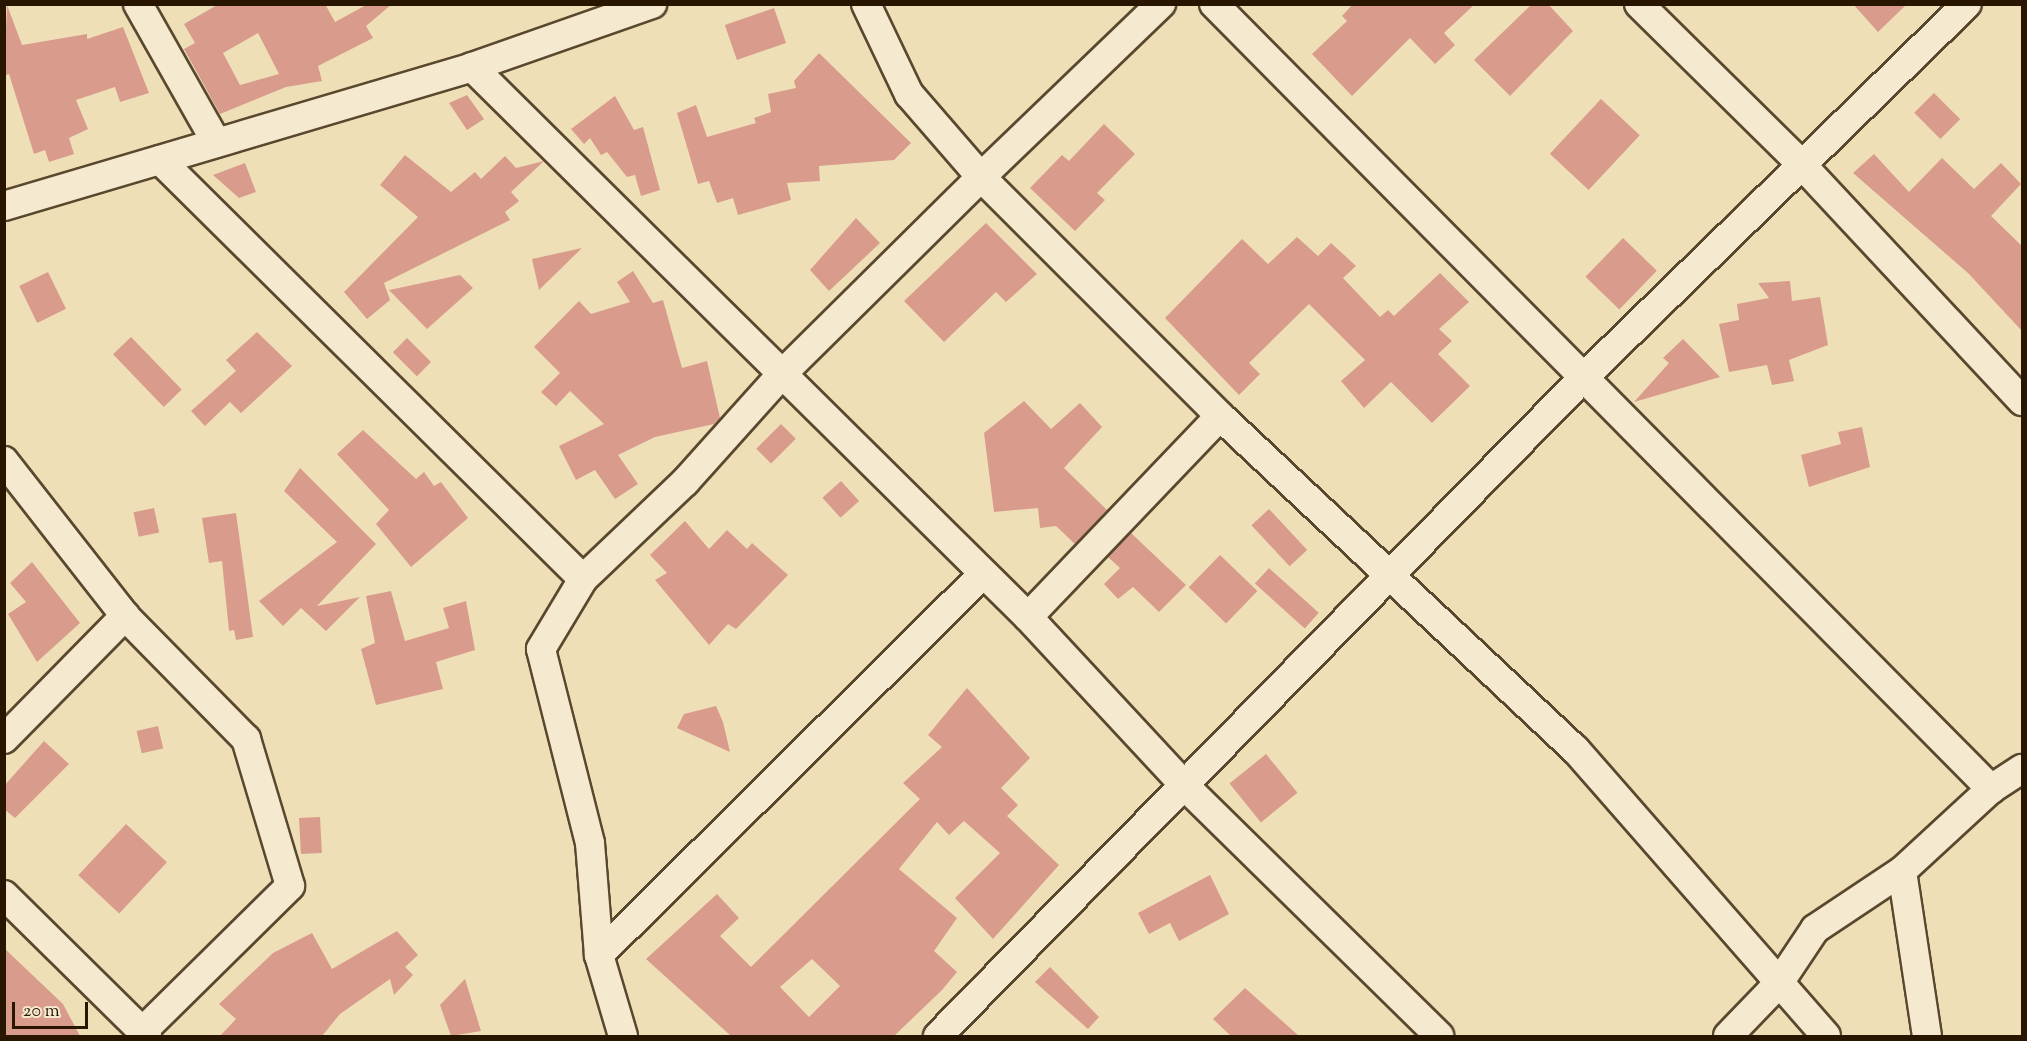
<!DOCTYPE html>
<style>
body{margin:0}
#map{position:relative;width:2027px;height:1041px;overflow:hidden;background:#efdfb7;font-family:"Sorts Mill Goudy",serif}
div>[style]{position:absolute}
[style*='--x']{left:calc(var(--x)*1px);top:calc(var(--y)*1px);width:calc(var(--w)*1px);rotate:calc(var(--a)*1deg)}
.building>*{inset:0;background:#d99c8c;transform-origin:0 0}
.roads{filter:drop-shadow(2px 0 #5a482e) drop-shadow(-2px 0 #5a482e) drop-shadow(0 2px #5a482e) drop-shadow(0 -2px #5a482e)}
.minor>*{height:28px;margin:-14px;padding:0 14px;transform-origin:14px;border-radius:14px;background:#f5ead0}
span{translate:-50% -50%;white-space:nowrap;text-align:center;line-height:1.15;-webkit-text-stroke:4.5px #f5ead0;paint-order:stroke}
.frame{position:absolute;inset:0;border:6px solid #291600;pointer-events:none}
.scale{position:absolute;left:12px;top:1002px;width:76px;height:27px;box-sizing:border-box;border:3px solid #291600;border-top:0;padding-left:8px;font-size:18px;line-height:21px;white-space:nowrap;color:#291600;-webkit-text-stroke:4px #f5ead0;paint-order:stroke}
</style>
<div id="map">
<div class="building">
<div style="clip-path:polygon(evenodd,219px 4px,325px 4px,335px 22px,368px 4px,392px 4px,366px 26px,373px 38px,318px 66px,322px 81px,286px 87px,220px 114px,184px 49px,195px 43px,184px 24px,219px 4px,258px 33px,279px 74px,240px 85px,223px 53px,258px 33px)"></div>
<div style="clip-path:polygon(1353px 4px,1475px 4px,1444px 33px,1455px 45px,1435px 64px,1410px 38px,1352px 96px,1312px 54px,1347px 21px,1342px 16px)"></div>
<div style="clip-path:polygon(1532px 4px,1548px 4px,1573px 31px,1510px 96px,1474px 60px)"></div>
<div style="clip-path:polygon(1853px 4px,1907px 4px,1878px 32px)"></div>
<div style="clip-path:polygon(7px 5px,22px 45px,87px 34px,87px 39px,123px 27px,149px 93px,120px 102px,115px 87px,76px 100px,88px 129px,69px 138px,74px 154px,49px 162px,45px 150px,34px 154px,9px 74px,4px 76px)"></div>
<div style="left:774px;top:8px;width:37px;height:52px;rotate:71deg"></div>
<div style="clip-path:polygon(819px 53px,911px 143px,894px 160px,819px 166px,820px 181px,787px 183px,791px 200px,738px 215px,733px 198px,717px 203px,709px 181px,698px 184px,677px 113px,696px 105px,707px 137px,756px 123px,754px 118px,771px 112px,768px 94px,796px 88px,794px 81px)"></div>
<div style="left:1934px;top:93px;width:37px;height:28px;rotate:45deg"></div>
<div style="clip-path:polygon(467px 95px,484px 119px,467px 130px,449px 103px)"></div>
<div style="clip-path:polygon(615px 96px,634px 130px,643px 127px,660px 190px,641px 196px,635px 175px,627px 177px,607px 152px,601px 155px,590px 138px,584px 144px,571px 129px)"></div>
<div style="left:1601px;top:99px;width:53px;height:75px;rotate:43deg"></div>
<div style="clip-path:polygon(1104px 124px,1135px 154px,1097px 193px,1105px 200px,1075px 231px,1030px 188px,1062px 155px,1069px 161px)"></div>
<div style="clip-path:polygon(1874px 154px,1909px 192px,1942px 158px,1974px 189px,2001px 163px,2021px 184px,1991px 216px,2022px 246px,2022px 331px,1968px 273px,1853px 173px)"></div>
<div style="clip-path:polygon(405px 155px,451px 192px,475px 172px,481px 179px,505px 156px,516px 168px,544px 161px,511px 192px,519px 201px,505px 212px,510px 220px,384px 283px,390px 300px,367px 319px,344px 292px,418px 217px,380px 185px)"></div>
<div style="clip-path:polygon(245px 163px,256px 192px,239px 198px,213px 175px)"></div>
<div style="clip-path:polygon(856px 218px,880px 243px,829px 291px,810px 270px)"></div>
<div style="clip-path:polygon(986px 223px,1037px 274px,1006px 302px,996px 292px,944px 342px,904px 301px)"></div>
<div style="clip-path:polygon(1297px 237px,1318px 256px,1331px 243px,1356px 266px,1343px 278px,1380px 317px,1388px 310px,1394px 316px,1440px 273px,1469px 302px,1439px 329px,1452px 341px,1438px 354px,1470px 386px,1432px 423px,1391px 382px,1364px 408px,1341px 381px,1365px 360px,1309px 304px,1249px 363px,1260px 374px,1239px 395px,1165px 318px,1242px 239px,1268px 264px)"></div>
<div style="left:1623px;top:238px;width:47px;height:54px;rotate:44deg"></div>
<div style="clip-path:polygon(582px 248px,539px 290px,532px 259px)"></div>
<div style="clip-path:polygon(633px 271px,653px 303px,663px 300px,682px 368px,707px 361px,720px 418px,714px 424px,655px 437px,618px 455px,638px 484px,615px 499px,595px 470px,576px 480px,559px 446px,604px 424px,570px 391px,556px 406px,541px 392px,560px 373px,534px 347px,579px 301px,591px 314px,630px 302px,617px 282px)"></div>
<div style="left:48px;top:272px;width:41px;height:32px;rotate:64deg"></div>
<div style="clip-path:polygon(460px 275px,473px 288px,427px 329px,389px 290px)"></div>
<div style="clip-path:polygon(1790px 281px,1792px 301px,1820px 297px,1828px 345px,1789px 360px,1794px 381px,1772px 385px,1767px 365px,1729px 372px,1719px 324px,1739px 320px,1737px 304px,1769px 298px,1758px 283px)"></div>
<div style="clip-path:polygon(257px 332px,292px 366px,241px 413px,230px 402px,205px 426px,191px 411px,236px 371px,226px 360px)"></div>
<div style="left:131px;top:337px;width:73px;height:25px;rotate:46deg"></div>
<div style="left:407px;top:338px;width:34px;height:20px;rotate:45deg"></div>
<div style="clip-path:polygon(1683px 339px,1720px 377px,1634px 402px,1669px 363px,1663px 358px)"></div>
<div style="clip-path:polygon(1024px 401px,1051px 429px,1080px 403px,1102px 427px,1064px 468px,1107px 510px,1075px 544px,1056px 526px,1040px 528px,1038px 508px,994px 512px,984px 433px)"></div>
<div style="left:781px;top:424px;width:21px;height:35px;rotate:45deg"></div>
<div style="clip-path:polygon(1862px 427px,1870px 467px,1809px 487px,1801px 455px,1841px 444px,1838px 432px)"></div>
<div style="clip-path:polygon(363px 430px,416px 479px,424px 472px,434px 486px,441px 482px,468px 518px,411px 567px,376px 524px,389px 510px,337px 454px)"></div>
<div style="clip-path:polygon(300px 468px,376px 544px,317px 606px,360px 597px,326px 631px,301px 608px,283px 626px,259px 601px,337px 542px,284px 491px)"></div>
<div style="left:841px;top:481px;width:27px;height:25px;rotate:48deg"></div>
<div style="left:154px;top:508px;width:25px;height:21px;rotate:78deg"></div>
<div style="left:1269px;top:509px;width:56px;height:24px;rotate:47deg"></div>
<div style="clip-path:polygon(236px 513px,253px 637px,236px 640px,234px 630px,229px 631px,222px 561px,209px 563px,202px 518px)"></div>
<div style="clip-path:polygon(685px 521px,709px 549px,727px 530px,747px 549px,752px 543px,788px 575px,736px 629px,728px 624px,709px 645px,655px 580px,667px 573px,650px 555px)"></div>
<div style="clip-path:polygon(1131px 533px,1186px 585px,1159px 612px,1133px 587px,1118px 599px,1104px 584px,1120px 568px,1108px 557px)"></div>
<div style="left:1220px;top:555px;width:52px;height:45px;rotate:44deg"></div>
<div style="clip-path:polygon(32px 562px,80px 623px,37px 662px,8px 614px,26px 602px,10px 583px)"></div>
<div style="left:1269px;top:568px;width:67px;height:21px;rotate:42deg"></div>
<div style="clip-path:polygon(391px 591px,405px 641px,449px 628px,443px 608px,466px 601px,475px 650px,436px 662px,443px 689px,376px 705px,361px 649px,375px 643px,366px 596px)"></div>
<div style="clip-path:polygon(evenodd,967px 688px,1030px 758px,1001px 788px,1018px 805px,1007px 816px,1059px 865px,993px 939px,955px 898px,1000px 853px,964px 821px,949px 835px,937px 822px,899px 869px,957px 918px,934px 951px,957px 972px,942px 990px,894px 1036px,731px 1036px,646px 959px,717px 894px,739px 918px,720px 936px,751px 967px,920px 799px,903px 783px,942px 747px,928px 735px,967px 688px,812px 959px,840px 986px,809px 1017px,780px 987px,812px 959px)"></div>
<div style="clip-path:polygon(716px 706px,723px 722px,730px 752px,677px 728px,684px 714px)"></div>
<div style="left:158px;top:726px;width:23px;height:22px;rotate:77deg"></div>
<div style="clip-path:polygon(44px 741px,69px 764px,15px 818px,4px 809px,4px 786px)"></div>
<div style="left:1266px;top:754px;width:50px;height:47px;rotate:51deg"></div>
<div style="left:320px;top:817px;width:36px;height:21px;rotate:87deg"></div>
<div style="left:126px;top:824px;width:56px;height:70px;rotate:43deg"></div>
<div style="clip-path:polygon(1210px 875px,1229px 914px,1179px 941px,1170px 923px,1149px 934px,1138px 913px)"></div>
<div style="clip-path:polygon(397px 931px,418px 955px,405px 967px,413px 975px,394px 995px,390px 979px,340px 1014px,322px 1036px,220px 1036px,236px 1019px,219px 1004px,273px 953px,312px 933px,332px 969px)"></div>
<div style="clip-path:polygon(4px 948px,63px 1004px,80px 1036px,4px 1036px)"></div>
<div style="clip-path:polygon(1050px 967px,1099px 1017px,1088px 1029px,1035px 982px)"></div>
<div style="clip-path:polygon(465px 979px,481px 1031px,451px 1036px,440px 1005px)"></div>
<div style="clip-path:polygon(1245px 988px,1299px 1036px,1231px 1036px,1213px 1019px)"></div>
</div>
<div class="roads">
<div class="minor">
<div style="--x:138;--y:4;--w:159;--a:60.5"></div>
<div style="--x:866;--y:4;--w:100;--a:64.5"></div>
<div style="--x:909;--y:94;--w:110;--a:49.1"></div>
<div style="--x:981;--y:177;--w:338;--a:45"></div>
<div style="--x:1220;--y:416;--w:487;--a:43.2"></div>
<div style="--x:1575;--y:749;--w:381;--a:48.8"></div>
<div style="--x:1214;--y:4;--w:1105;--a:45.29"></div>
<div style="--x:1639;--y:4;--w:229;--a:44.6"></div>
<div style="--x:1802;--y:165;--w:323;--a:47"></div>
<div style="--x:472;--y:67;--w:782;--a:44.69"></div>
<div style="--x:1028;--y:617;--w:232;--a:47.1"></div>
<div style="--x:1186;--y:787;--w:355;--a:44.5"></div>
<div style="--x:160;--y:160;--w:595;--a:44.73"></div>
<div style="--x:4;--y:206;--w:488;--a:-16.5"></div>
<div style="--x:472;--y:67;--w:191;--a:-19.3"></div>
<div style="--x:4;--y:461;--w:197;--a:52"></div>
<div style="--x:125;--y:616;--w:173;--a:45.5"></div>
<div style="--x:246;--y:739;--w:153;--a:73.3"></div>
<div style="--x:290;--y:886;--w:208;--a:135.4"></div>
<div style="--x:1028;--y:617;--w:278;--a:-46.3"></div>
<div style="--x:4;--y:739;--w:173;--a:-45.5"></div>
<div style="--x:1902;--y:871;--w:167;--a:81.4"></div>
<div style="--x:4;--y:895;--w:201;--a:44.6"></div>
<div style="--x:599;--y:955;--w:538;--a:-44.77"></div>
<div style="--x:623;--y:1036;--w:84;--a:-106.5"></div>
<div style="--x:599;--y:955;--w:112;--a:-94.6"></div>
<div style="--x:590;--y:843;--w:200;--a:-104.2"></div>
<div style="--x:541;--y:649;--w:82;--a:-59"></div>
<div style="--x:583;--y:579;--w:141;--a:-43.6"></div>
<div style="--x:685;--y:482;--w:144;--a:-48.1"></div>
<div style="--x:781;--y:375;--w:281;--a:-44.7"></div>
<div style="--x:981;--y:177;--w:250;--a:-43.9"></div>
<div style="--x:938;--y:1036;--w:920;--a:-45.57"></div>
<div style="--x:1582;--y:379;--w:537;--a:-44.25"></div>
<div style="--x:1728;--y:1036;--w:74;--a:-46.1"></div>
<div style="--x:1779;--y:983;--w:65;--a:-56.3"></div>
<div style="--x:1815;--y:929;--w:105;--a:-33.7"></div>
<div style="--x:1902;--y:871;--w:121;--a:-42.7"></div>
<div style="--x:1991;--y:789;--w:37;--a:-33"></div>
</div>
</div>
<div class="frame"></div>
<div class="scale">20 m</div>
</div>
